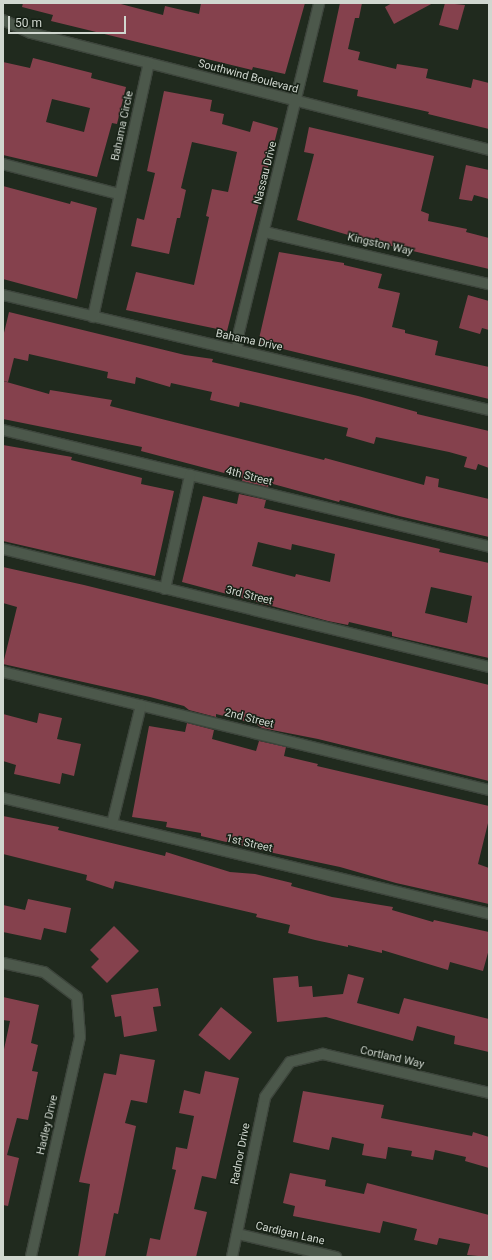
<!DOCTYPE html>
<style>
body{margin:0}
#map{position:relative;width:492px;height:1260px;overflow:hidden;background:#202a1e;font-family:Roboto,sans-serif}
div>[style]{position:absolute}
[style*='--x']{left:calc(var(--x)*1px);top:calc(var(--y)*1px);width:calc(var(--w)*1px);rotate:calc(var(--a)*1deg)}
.building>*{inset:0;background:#85414d;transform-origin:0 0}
.roads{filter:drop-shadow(1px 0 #3d453c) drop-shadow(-1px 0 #3d453c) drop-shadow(0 1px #3d453c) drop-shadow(0 -1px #3d453c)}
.minor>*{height:10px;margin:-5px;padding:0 5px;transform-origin:5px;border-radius:5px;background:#4c584b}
span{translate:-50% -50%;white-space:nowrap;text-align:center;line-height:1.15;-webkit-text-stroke:3px #162015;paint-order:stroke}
.street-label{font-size:11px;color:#d0d7cf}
.frame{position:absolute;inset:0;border:4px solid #d0d7cf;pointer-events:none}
.scale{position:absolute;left:8px;top:16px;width:118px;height:18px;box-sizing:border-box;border:2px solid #d0d7cf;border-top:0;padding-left:5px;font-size:12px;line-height:14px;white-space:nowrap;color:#d0d7cf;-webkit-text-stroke:3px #162015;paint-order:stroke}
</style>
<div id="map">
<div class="building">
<div style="clip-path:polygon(23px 3px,117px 3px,163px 15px,165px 6px,199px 14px,201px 3px,305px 3px,285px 74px,253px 67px,252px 70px,51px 21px,53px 15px,22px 7px)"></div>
<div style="clip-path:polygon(340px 3px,362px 3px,359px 18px,355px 18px,348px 49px,360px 52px,358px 60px,396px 69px,397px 64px,428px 69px,426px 78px,471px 88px,473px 79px,489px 83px,489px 129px,428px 114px,429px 112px,357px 96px,358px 90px,323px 82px)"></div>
<div style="clip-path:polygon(392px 3px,433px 3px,394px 24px,385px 7px)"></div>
<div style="clip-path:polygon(445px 3px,465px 5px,458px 30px,439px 25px)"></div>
<div style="clip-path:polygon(evenodd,33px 58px,92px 73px,91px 78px,126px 87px,117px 124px,112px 123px,97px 177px,3px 155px,3px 62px,30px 68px,33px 58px,52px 99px,90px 108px,84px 132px,46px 122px,52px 99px)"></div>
<div style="clip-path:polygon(164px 91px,212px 100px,210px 111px,224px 114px,222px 124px,250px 132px,253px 121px,278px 128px,227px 331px,126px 310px,136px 272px,194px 285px,209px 217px,206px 216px,212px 189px,228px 192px,237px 152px,192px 142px,181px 188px,186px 190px,180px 218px,177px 218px,169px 254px,131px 246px,137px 218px,144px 220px,155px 173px,147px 171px)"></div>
<div style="clip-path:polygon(309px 127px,434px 156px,421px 211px,429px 214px,428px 221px,467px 229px,466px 232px,489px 238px,489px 269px,362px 239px,297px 220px,314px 154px,304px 152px)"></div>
<div style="clip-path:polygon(466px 165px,489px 170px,489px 199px,474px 195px,472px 201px,459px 199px)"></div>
<div style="clip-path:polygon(3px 186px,70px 204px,71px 201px,97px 208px,77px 299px,3px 279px)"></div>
<div style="clip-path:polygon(279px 252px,344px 263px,344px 265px,382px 274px,378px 288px,400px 293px,392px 327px,405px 330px,405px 333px,438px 341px,435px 355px,489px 367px,489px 399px,258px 343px)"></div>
<div style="clip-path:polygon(468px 295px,489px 301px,489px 330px,482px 328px,480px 334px,459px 328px)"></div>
<div style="clip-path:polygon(9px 312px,185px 355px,213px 359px,212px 362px,358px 396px,417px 412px,417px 414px,489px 431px,489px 468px,478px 464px,476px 470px,464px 467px,467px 457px,449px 452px,376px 437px,374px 444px,346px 436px,348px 428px,240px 402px,239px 407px,210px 400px,212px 392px,171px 383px,170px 387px,136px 377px,135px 384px,107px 378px,108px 372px,29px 354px,28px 361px,14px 358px,8px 382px,3px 381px,3px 337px)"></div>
<div style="clip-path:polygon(3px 381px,49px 394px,50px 390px,112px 400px,110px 406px,324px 460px,325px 458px,424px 485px,426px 476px,439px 479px,438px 487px,489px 499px,489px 537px,399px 516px,340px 500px,339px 502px,273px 484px,269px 484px,268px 487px,242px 481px,243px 478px,141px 451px,142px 447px,3px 419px)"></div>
<div style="clip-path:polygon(3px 445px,72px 457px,71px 460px,142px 478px,141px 484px,174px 491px,155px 576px,3px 541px)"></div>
<div style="clip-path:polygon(evenodd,239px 494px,266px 500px,264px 508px,440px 549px,439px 552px,489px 563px,489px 658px,392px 636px,392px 632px,349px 622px,348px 625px,328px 621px,182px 582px,203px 496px,237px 504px,239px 494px,258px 542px,291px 550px,292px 544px,335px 554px,330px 582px,296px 574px,295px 577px,252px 566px,258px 542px,239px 494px,431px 587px,472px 596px,467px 623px,425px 613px,431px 587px)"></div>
<div style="clip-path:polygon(3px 567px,84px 585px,489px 685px,489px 781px,318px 739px,262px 728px,256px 724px,216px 714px,216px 717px,189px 710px,184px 706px,150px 697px,3px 664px,17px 607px,3px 603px)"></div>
<div style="clip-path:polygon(39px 713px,62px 718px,57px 739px,81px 744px,74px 776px,62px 773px,60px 784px,14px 774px,16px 765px,3px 761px,3px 714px,37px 723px)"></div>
<div style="clip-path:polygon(187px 723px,214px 730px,212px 739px,256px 751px,259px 741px,286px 747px,284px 756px,318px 764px,317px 766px,489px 806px,489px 819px,478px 864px,489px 868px,489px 904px,396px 883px,340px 867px,269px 852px,201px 836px,201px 833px,166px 827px,167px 822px,132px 817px,149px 726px,185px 732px)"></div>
<div style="clip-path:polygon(3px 816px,59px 827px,58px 830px,165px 856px,166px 852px,230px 872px,255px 874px,292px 883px,291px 886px,332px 897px,393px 907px,392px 910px,433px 922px,434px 920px,489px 932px,489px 949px,483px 971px,450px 962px,448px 970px,382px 950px,382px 953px,348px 945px,348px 947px,315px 940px,288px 933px,290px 925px,256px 917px,257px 914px,115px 881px,113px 889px,86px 880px,87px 875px,3px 854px)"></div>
<div style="clip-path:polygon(28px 899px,71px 908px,66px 933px,44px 928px,41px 940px,3px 932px,3px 905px,25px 910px)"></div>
<div style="clip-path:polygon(114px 926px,139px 951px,107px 983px,91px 967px,99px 959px,90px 950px)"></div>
<div style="clip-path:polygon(348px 974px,364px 978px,357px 1003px,399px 1014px,404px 998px,489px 1019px,489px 1052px,454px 1044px,455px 1036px,417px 1026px,413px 1041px,326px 1017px,277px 1022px,273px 978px,298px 976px,299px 987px,312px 986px,313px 997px,343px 994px)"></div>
<div style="clip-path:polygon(158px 988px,161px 1006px,153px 1007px,157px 1031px,124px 1037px,121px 1016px,115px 1017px,111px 995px)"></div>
<div style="clip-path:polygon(3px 997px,39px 1005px,31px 1043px,38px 1045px,32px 1071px,38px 1072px,28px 1120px,17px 1118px,7px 1155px,19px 1158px,8px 1206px,3px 1205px,3px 1054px,10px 1021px,3px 1020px)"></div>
<div style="left:221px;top:1007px;width:40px;height:36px;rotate:39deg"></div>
<div style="clip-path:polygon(120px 1054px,155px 1060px,147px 1103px,131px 1100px,125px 1123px,136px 1126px,118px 1214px,114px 1213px,105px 1257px,78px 1257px,90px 1184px,79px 1182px,86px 1150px,104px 1073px,116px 1075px)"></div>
<div style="clip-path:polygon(205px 1071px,239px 1078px,216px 1179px,202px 1176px,194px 1209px,207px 1212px,196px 1257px,146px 1257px,150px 1238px,160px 1240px,176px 1170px,172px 1169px,176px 1147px,187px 1149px,194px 1116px,179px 1113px,184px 1090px,200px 1094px)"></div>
<div style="clip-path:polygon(303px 1091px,384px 1105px,381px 1118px,472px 1136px,473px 1132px,489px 1137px,489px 1168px,465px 1161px,466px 1157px,435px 1150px,433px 1160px,411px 1156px,412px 1151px,388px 1147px,386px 1159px,362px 1155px,364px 1144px,332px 1137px,329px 1150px,293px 1142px)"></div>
<div style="clip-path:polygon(290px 1173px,326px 1180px,325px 1186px,364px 1194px,367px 1183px,489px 1215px,489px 1257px,467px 1255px,470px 1244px,439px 1238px,437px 1245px,414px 1240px,417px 1229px,383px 1221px,380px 1233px,293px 1216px,295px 1206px,283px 1203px)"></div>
</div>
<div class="roads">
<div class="minor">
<div style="--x:3;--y:20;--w:31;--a:25"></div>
<div style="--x:31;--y:33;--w:473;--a:14.3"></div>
<div style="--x:3;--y:164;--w:120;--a:14.5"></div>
<div style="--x:265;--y:232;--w:230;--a:13.1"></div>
<div style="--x:3;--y:295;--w:499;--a:13.3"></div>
<div style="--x:93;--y:317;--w:260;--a:-77.6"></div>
<div style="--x:237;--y:349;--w:17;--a:-83"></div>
<div style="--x:239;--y:332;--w:339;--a:-76.3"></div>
<div style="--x:3;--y:430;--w:500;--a:13.5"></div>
<div style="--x:3;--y:549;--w:500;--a:13.65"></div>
<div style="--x:165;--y:589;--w:117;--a:-77.6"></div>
<div style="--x:3;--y:672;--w:500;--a:13.65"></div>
<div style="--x:3;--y:798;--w:500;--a:13.4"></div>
<div style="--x:112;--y:824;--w:122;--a:-76.3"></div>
<div style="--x:3;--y:963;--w:42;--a:12.4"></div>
<div style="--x:44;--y:972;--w:41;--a:37.1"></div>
<div style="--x:77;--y:997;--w:40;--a:85.7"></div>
<div style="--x:80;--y:1037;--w:225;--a:102.6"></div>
<div style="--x:238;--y:1234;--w:101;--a:13.2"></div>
<div style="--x:232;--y:1257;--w:163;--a:-78.3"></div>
<div style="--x:265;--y:1097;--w:43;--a:-54.5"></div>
<div style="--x:290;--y:1062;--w:34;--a:-14"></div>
<div style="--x:323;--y:1054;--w:171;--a:13.2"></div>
</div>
</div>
<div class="street-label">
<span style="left:248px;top:77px;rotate:15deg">Southwind Boulevard</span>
<span style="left:123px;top:126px;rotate:-78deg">Bahama Circle</span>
<span style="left:266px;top:173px;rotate:-76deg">Nassau Drive</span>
<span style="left:380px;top:245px;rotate:13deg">Kingston Way</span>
<span style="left:249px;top:341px;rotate:12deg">Bahama Drive</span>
<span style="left:249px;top:477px;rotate:14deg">4th Street</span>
<span style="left:249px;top:596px;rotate:14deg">3rd Street</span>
<span style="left:249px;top:719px;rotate:14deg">2nd Street</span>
<span style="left:249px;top:844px;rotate:13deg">1st Street</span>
<span style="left:392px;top:1058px;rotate:13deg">Cortland Way</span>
<span style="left:48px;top:1125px;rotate:-77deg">Hadley Drive</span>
<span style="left:241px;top:1154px;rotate:-79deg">Radnor Drive</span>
<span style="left:290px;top:1234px;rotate:13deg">Cardigan Lane</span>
</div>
<div class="frame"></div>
<div class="scale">50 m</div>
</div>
